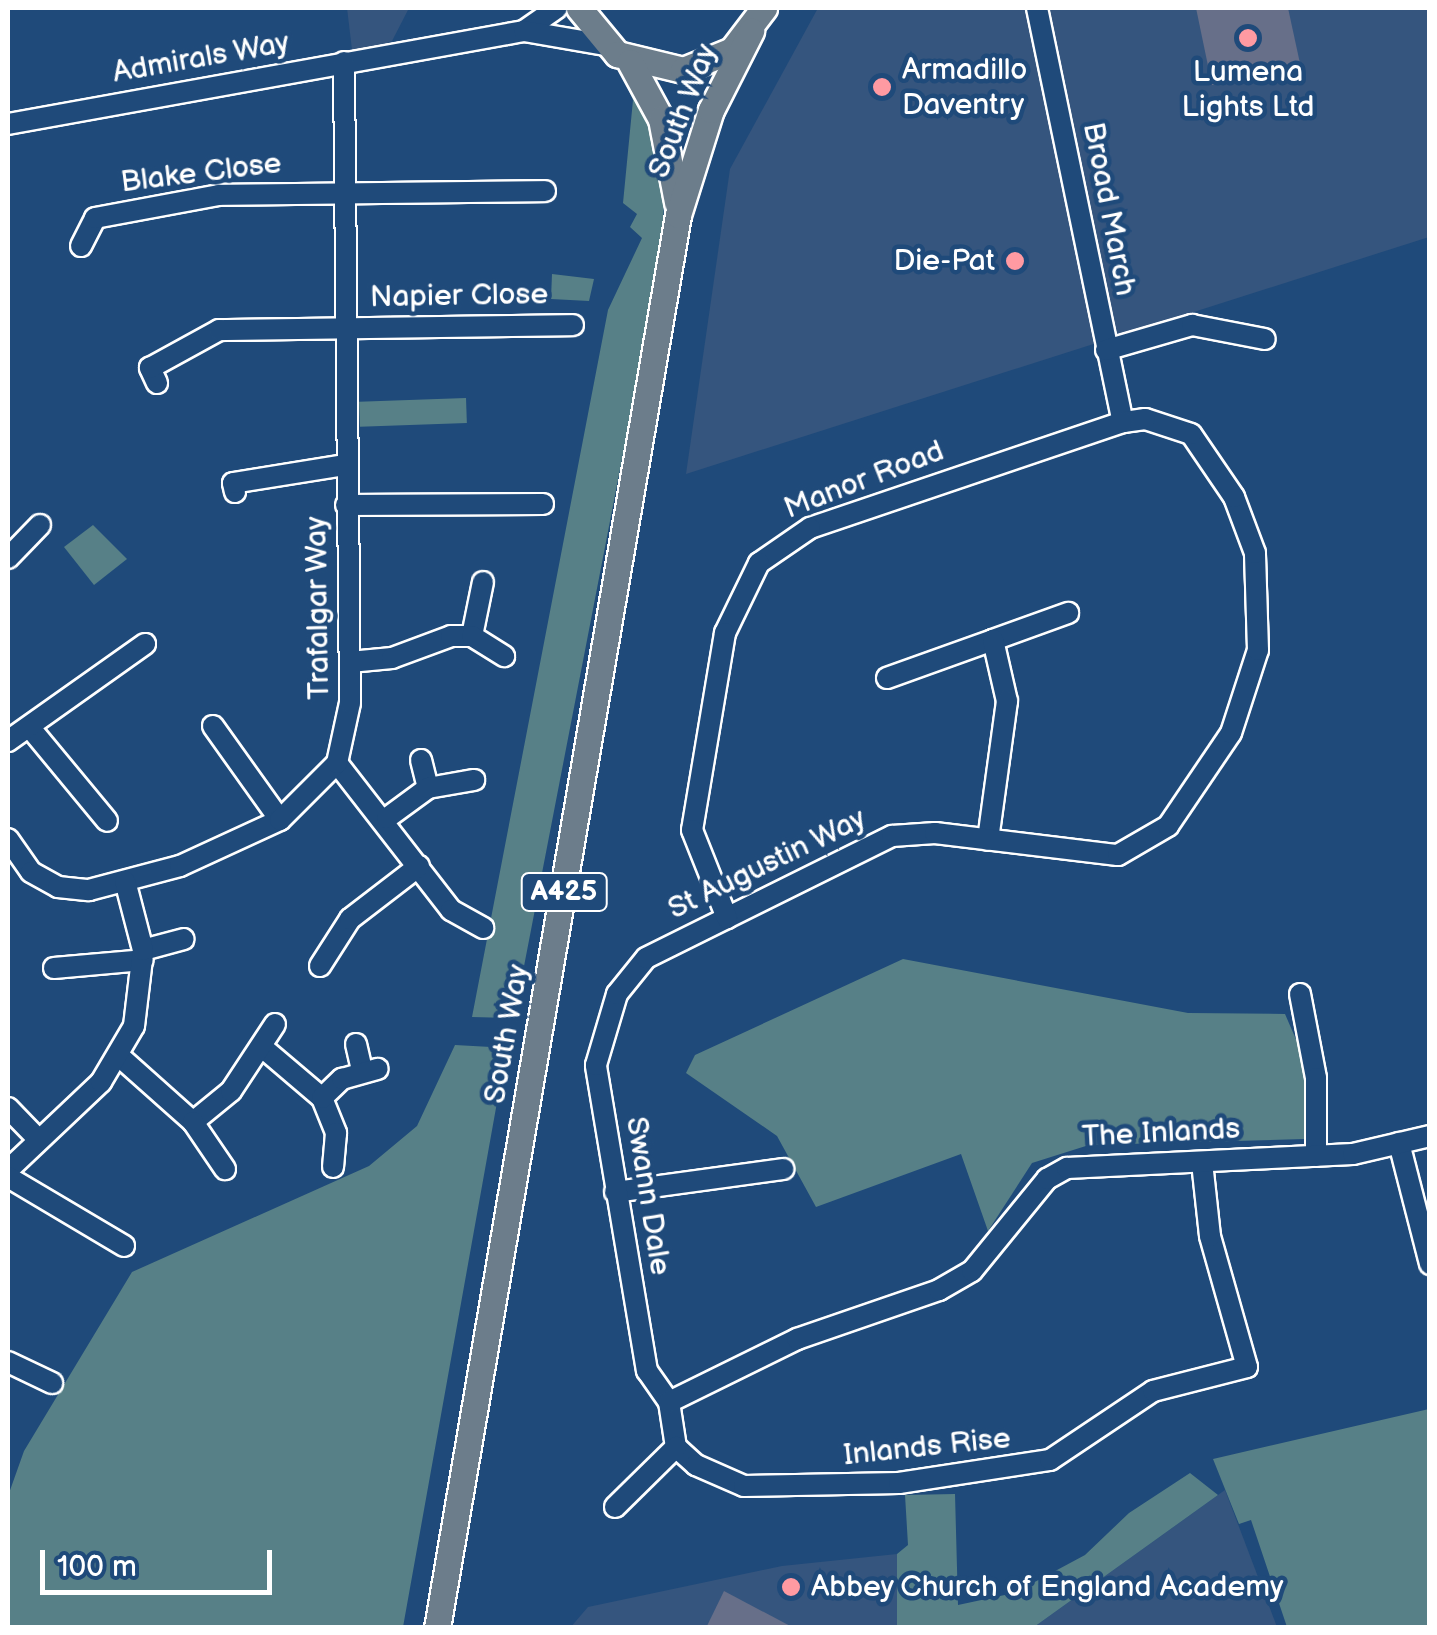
<!DOCTYPE html>
<style>
body{margin:0}
#map{position:relative;width:1437px;height:1635px;overflow:hidden;background:#1f4a7a;font-family:"Balsamiq Sans",sans-serif}
div>[style]{position:absolute}
[style*='--x']{left:calc(var(--x)*1px);top:calc(var(--y)*1px);width:calc(var(--w)*1px);rotate:calc(var(--a)*1deg)}
.built>*{inset:0;background:#35557e}
.green>*{inset:0;background:#578087;transform-origin:0 0}
.building>*{inset:0;background:#676f89}
.roads{filter:drop-shadow(2px 0 #fff) drop-shadow(-2px 0 #fff) drop-shadow(0 2px #fff) drop-shadow(0 -2px #fff)}
.minor>*{height:20px;margin:-10px;padding:0 10px;transform-origin:10px;border-radius:10px;background:#1f4a7a}
.major>*{height:25px;margin:-12.5px;padding:0 12.5px;transform-origin:12.5px;border-radius:12.5px;background:#6c7d8b}
.dots>*{width:28px;height:28px;translate:-50% -50%;box-sizing:border-box;border:5px solid #1f4a7a;border-radius:50%}
span{translate:-50% -50%;white-space:nowrap;text-align:center;line-height:1.15;-webkit-text-stroke:9px #1f4a7a;paint-order:stroke}
.shield-label span{padding:2px 8px;background:#1f4a7a;border:2px solid;border-radius:8px;-webkit-text-stroke-width:0}
.shield-label{font-size:28px;color:#fff;font-weight:700}
.street-label{font-size:30px;color:#fff}
.poi-label{font-size:30px;color:#fff}
.left{translate:0 -50%;text-align:left}
.right{translate:-100% -50%;text-align:right}
.frame{position:absolute;inset:0;border:10px solid #fff;pointer-events:none}
.scale{position:absolute;left:40px;top:1550px;width:232px;height:45px;box-sizing:border-box;border:5px solid #fff;border-top:0;padding-left:12px;font-size:30px;line-height:35px;white-space:nowrap;color:#fff;-webkit-text-stroke:8px #1f4a7a;paint-order:stroke}
</style>
<div id="map">
<div class="built">
<div style="clip-path:polygon(347px 8px,409px 8px,392px 41px,353px 58px)"></div>
<div style="clip-path:polygon(818px 8px,1429px 8px,1429px 237px,686px 474px,730px 169px)"></div>
<div style="clip-path:polygon(1225px 1490px,1277px 1627px,1034px 1627px,1218px 1495px)"></div>
<div style="clip-path:polygon(897px 1554px,897px 1627px,570px 1628px,588px 1607px,782px 1566px)"></div>
</div>
<div class="green">
<div style="clip-path:polygon(618px 66px,647px 97px,665px 172px,662px 252px,514px 1018px,472px 1017px,608px 310px,642px 238px,630px 227px,637px 214px,623px 203px,633px 100px)"></div>
<div style="clip-path:polygon(552px 274px,594px 279px,589px 301px,551px 299px)"></div>
<div style="left:466px;top:398px;width:25px;height:107px;rotate:88deg"></div>
<div style="clip-path:polygon(93px 525px,127px 559px,94px 585px,64px 547px)"></div>
<div style="clip-path:polygon(903px 959px,1188px 1013px,1285px 1014px,1308px 1067px,1304px 1139px,1089px 1145px,1032px 1163px,988px 1231px,961px 1154px,816px 1207px,777px 1136px,686px 1073px,695px 1055px)"></div>
<div style="clip-path:polygon(455px 1045px,491px 1047px,501px 1080px,403px 1627px,8px 1627px,8px 1496px,24px 1451px,132px 1272px,369px 1166px,417px 1126px)"></div>
<div style="clip-path:polygon(1429px 1409px,1429px 1627px,1287px 1627px,1251px 1520px,1239px 1524px,1213px 1459px)"></div>
<div style="clip-path:polygon(1190px 1473px,1218px 1495px,1034px 1627px,897px 1627px,897px 1554px,908px 1545px,905px 1495px,955px 1494px,958px 1605px,1014px 1593px,1085px 1555px,1129px 1513px)"></div>
</div>
<div class="building">
<div style="clip-path:polygon(1196px 8px,1288px 8px,1301px 68px,1212px 85px)"></div>
<div style="clip-path:polygon(724px 1591px,794px 1628px,706px 1628px)"></div>
</div>
<div class="roads">
<div class="minor">
<div style="--x:1037;--y:8;--w:423;--a:78.3"></div>
<div style="--x:524;--y:31;--w:40;--a:-34.9"></div>
<div style="--x:8;--y:124;--w:524;--a:-10.22"></div>
<div style="--x:524;--y:31;--w:82;--a:9.8"></div>
<div style="--x:81;--y:246;--w:31;--a:-63"></div>
<div style="--x:95;--y:218;--w:126;--a:-10.5"></div>
<div style="--x:219;--y:195;--w:326;--a:-0.7"></div>
<div style="--x:1106;--y:350;--w:90;--a:-16.2"></div>
<div style="--x:1192;--y:325;--w:74;--a:10.9"></div>
<div style="--x:157;--y:383;--w:17;--a:-115"></div>
<div style="--x:150;--y:368;--w:79;--a:-28.8"></div>
<div style="--x:219;--y:330;--w:354;--a:-0.8"></div>
<div style="--x:235;--y:492;--w:9;--a:-103"></div>
<div style="--x:233;--y:483;--w:114;--a:-9.1"></div>
<div style="--x:346;--y:505;--w:197;--a:-0.3"></div>
<div style="--x:8;--y:558;--w:46;--a:-45.9"></div>
<div style="--x:472;--y:636;--w:55;--a:-78.5"></div>
<div style="--x:993;--y:640;--w:80;--a:-19.8"></div>
<div style="--x:350;--y:662;--w:42;--a:-5.4"></div>
<div style="--x:392;--y:658;--w:63;--a:-20.4"></div>
<div style="--x:451;--y:636;--w:21;--a:0"></div>
<div style="--x:472;--y:636;--w:38;--a:32"></div>
<div style="--x:887;--y:678;--w:113;--a:-19.7"></div>
<div style="--x:993;--y:640;--w:63;--a:77.1"></div>
<div style="--x:1007;--y:701;--w:140;--a:97.8"></div>
<div style="--x:213;--y:726;--w:115;--a:54.5"></div>
<div style="--x:31;--y:729;--w:119;--a:50.4"></div>
<div style="--x:8;--y:741;--w:168;--a:-35.3"></div>
<div style="--x:421;--y:760;--w:29;--a:76"></div>
<div style="--x:337;--y:763;--w:186;--a:52.2"></div>
<div style="--x:451;--y:910;--w:37;--a:29"></div>
<div style="--x:387;--y:818;--w:51;--a:-36.2"></div>
<div style="--x:428;--y:788;--w:47;--a:-9.9"></div>
<div style="--x:8;--y:839;--w:40;--a:55.1"></div>
<div style="--x:31;--y:872;--w:31;--a:29"></div>
<div style="--x:58;--y:887;--w:31;--a:6"></div>
<div style="--x:89;--y:890;--w:94;--a:-14.8"></div>
<div style="--x:180;--y:866;--w:110;--a:-24.7"></div>
<div style="--x:280;--y:820;--w:81;--a:-45"></div>
<div style="--x:337;--y:763;--w:61;--a:-77.8"></div>
<div style="--x:350;--y:703;--w:641;--a:-90.54"></div>
<div style="--x:143;--y:950;--w:42;--a:-15"></div>
<div style="--x:320;--y:966;--w:56;--a:-57.4"></div>
<div style="--x:350;--y:919;--w:87;--a:-37.5"></div>
<div style="--x:54;--y:968;--w:89;--a:-5.1"></div>
<div style="--x:1300;--y:994;--w:86;--a:79.2"></div>
<div style="--x:1316;--y:1078;--w:78;--a:90"></div>
<div style="--x:356;--y:1044;--w:28;--a:77"></div>
<div style="--x:262;--y:1047;--w:79;--a:40.4"></div>
<div style="--x:322;--y:1098;--w:38;--a:68"></div>
<div style="--x:336;--y:1133;--w:34;--a:95"></div>
<div style="--x:119;--y:1056;--w:99;--a:41.7"></div>
<div style="--x:193;--y:1122;--w:49;--a:-39.2"></div>
<div style="--x:231;--y:1091;--w:80;--a:-56.7"></div>
<div style="--x:322;--y:1098;--w:28;--a:-44"></div>
<div style="--x:342;--y:1079;--w:37;--a:-16"></div>
<div style="--x:8;--y:1108;--w:43;--a:45.9"></div>
<div style="--x:193;--y:1122;--w:57;--a:55.8"></div>
<div style="--x:1399;--y:1143;--w:125;--a:75.6"></div>
<div style="--x:8;--y:1170;--w:128;--a:-43.4"></div>
<div style="--x:101;--y:1082;--w:65;--a:-59.5"></div>
<div style="--x:134;--y:1026;--w:77;--a:-83.2"></div>
<div style="--x:143;--y:950;--w:71;--a:-104.6"></div>
<div style="--x:8;--y:1177;--w:135;--a:30.7"></div>
<div style="--x:615;--y:1192;--w:170;--a:-7.8"></div>
<div style="--x:8;--y:1362;--w:49;--a:25.5"></div>
<div style="--x:669;--y:1402;--w:38;--a:-125"></div>
<div style="--x:647;--y:1371;--w:310;--a:-99.5"></div>
<div style="--x:596;--y:1065;--w:74;--a:-73.5"></div>
<div style="--x:617;--y:994;--w:46;--a:-51.1"></div>
<div style="--x:646;--y:958;--w:275;--a:-26.4"></div>
<div style="--x:892;--y:836;--w:43;--a:-4"></div>
<div style="--x:935;--y:833;--w:184;--a:6.9"></div>
<div style="--x:1118;--y:855;--w:58;--a:-30.1"></div>
<div style="--x:1168;--y:826;--w:112;--a:-55.9"></div>
<div style="--x:1231;--y:733;--w:87;--a:-72"></div>
<div style="--x:1258;--y:650;--w:97;--a:-91.8"></div>
<div style="--x:1255;--y:553;--w:60;--a:-110.6"></div>
<div style="--x:1234;--y:497;--w:76;--a:-124.3"></div>
<div style="--x:1191;--y:434;--w:48;--a:-161.9"></div>
<div style="--x:1145;--y:419;--w:22;--a:172"></div>
<div style="--x:1123;--y:422;--w:330;--a:161.3"></div>
<div style="--x:810;--y:528;--w:62;--a:145.5"></div>
<div style="--x:759;--y:563;--w:78;--a:115.9"></div>
<div style="--x:725;--y:633;--w:200;--a:99.5"></div>
<div style="--x:692;--y:830;--w:95;--a:68.3"></div>
<div style="--x:669;--y:1402;--w:46;--a:81.2"></div>
<div style="--x:676;--y:1447;--w:27;--a:42"></div>
<div style="--x:696;--y:1465;--w:52;--a:23.6"></div>
<div style="--x:744;--y:1486;--w:155;--a:-1.1"></div>
<div style="--x:899;--y:1483;--w:153;--a:-8.7"></div>
<div style="--x:1050;--y:1460;--w:124;--a:-33.8"></div>
<div style="--x:1153;--y:1391;--w:97;--a:-14.3"></div>
<div style="--x:1247;--y:1367;--w:136;--a:-105.8"></div>
<div style="--x:1210;--y:1236;--w:74;--a:-96.2"></div>
<div style="--x:669;--y:1402;--w:143;--a:-26.2"></div>
<div style="--x:797;--y:1339;--w:150;--a:-19"></div>
<div style="--x:939;--y:1290;--w:38;--a:-30"></div>
<div style="--x:972;--y:1271;--w:119;--a:-50.8"></div>
<div style="--x:1047;--y:1179;--w:23;--a:-29"></div>
<div style="--x:1067;--y:1168;--w:286;--a:-2.8"></div>
<div style="--x:1353;--y:1154;--w:79;--a:-13.2"></div>
<div style="--x:615;--y:1507;--w:86;--a:-44.5"></div>
</div>
<div class="major">
<div style="--x:579;--y:8;--w:60;--a:50.4"></div>
<div style="--x:617;--y:54;--w:68;--a:13.6"></div>
<div style="--x:683;--y:70;--w:53;--a:-22.2"></div>
<div style="--x:732;--y:50;--w:53;--a:-52.7"></div>
<div style="--x:630;--y:62;--w:65;--a:61.5"></div>
<div style="--x:661;--y:119;--w:85;--a:79.1"></div>
<div style="--x:437;--y:1628;--w:1433;--a:-80.32"></div>
<div style="--x:678;--y:215;--w:110;--a:-72.6"></div>
<div style="--x:711;--y:110;--w:89;--a:-63.1"></div>
</div>
</div>
<div class="dots">
<div style="left:1248px;top:38px;background:#ff9aa2"></div>
<div style="left:882px;top:87px;background:#ff9aa2"></div>
<div style="left:1015px;top:261px;background:#ff9aa2"></div>
<div style="left:791px;top:1587px;background:#ff9aa2"></div>
</div>
<div class="shield-label">
<span style="left:564px;top:892px">A425</span>
</div>
<div class="street-label">
<span style="left:201px;top:58px;rotate:-10deg">Admirals Way</span>
<span style="left:683px;top:111px;rotate:-69deg">South Way</span>
<span style="left:201px;top:173px;rotate:-7deg">Blake Close</span>
<span style="left:1109px;top:209px;rotate:79deg">Broad March</span>
<span style="left:459px;top:296px;rotate:-1deg">Napier Close</span>
<span style="left:864px;top:480px;rotate:-21deg">Manor Road</span>
<span style="left:318px;top:608px;rotate:-91deg">Trafalgar Way</span>
<span style="left:767px;top:864px;rotate:-26deg">St Augustin Way</span>
<span style="left:507px;top:1034px;rotate:-80deg">South Way</span>
<span style="left:1161px;top:1133px;rotate:-3deg">The Inlands</span>
<span style="left:648px;top:1196px;rotate:81deg">Swann Dale</span>
<span style="left:927px;top:1447px;rotate:-6deg">Inlands Rise</span>
</div>
<div class="poi-label">
<span class="left" style="left:902px;top:87px">Armadillo<br>Daventry</span>
<span style="left:1248px;top:89px">Lumena<br>Lights Ltd</span>
<span class="right" style="left:995px;top:261px">Die-Pat</span>
<span class="left" style="left:811px;top:1587px">Abbey Church of England Academy</span>
</div>
<div class="frame"></div>
<div class="scale">100 m</div>
</div>
